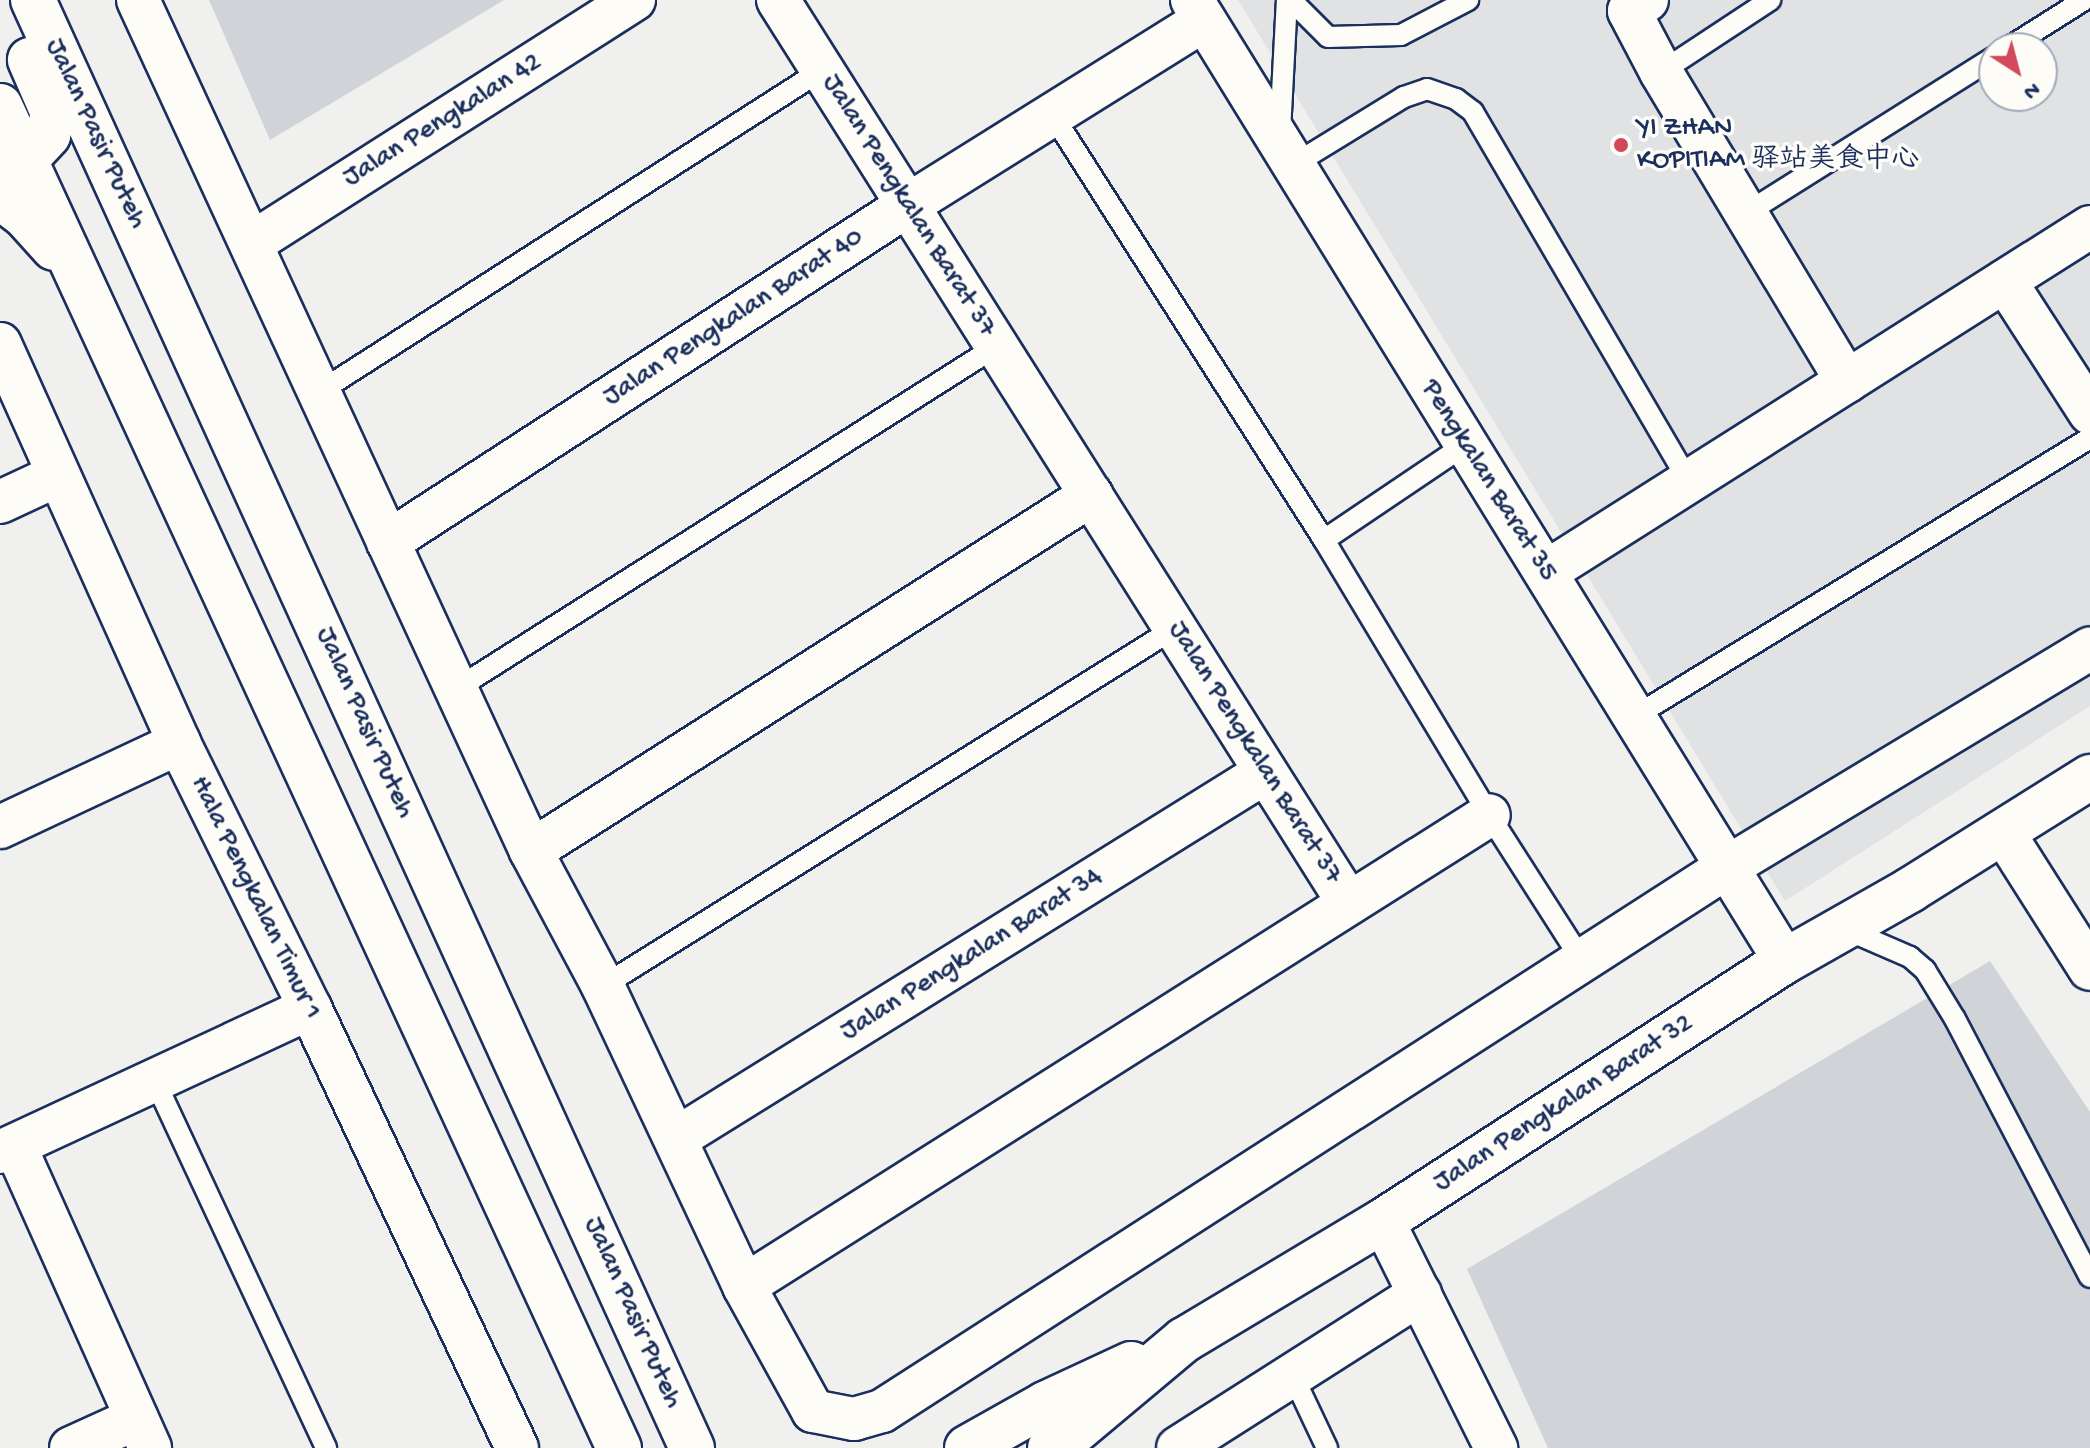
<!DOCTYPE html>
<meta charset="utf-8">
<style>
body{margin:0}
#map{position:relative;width:2090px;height:1448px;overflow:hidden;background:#f0f0ee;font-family:"Gochi Hand","LXGW WenKai TC",sans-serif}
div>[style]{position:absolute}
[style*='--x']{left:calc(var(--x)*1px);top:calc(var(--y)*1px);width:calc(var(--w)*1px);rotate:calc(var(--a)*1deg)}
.built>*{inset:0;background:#e0e2e3}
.green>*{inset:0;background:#d0d3d8}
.roads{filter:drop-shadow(2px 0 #1b2f5e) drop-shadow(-2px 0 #1b2f5e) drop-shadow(0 2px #1b2f5e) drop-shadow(0 -2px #1b2f5e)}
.service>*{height:20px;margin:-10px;padding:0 10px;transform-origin:10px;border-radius:10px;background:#fdfcf7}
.minor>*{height:42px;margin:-21px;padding:0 21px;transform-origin:21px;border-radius:21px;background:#fdfcf7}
.tertiary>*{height:44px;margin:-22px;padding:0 22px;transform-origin:22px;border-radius:22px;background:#fdfcf7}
.primary>*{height:44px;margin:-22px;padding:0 22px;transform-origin:22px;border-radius:22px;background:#fdfcf7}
.dots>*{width:22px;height:22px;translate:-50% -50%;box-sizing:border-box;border:4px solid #fdfcf7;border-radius:50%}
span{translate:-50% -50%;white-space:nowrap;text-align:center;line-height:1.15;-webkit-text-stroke:7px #fdfcf7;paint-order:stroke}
.street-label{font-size:28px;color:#1b2f5e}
.poi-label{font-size:28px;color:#1b2f5e}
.left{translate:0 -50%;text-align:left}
.north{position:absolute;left:1978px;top:32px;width:80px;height:80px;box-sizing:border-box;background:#fdfcf7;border:2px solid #a3aaba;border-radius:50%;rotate:144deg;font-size:22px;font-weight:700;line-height:32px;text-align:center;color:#1b2f5e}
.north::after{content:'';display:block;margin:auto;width:28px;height:36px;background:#d1495b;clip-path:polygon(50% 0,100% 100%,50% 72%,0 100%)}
</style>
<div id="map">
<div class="built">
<div style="clip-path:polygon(evenodd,1238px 0,2090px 0,2090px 706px,1785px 901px,1238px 0,1994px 48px,2042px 48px,2042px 96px,1994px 96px,1994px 48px)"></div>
</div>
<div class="green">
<div style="clip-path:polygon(209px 0,504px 0,270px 140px)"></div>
<div style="clip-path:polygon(1990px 961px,2090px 1112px,2090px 1448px,1548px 1448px,1467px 1269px)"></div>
</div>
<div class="roads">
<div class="service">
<div style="--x:1291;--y:0;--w:52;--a:45"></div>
<div style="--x:1328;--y:37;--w:73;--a:-1.6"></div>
<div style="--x:1401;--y:35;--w:76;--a:-27.6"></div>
<div style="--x:2008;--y:48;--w:90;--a:-32.3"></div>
<div style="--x:1661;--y:72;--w:131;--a:-33.4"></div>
<div style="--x:1052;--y:114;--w:505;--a:57.44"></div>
<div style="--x:1324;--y:540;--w:321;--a:59"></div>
<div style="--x:1489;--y:815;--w:174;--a:57.4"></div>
<div style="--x:1280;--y:132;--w:132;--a:-87"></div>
<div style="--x:1293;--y:165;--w:130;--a:-31.5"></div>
<div style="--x:1404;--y:97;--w:24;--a:-19"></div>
<div style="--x:1427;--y:89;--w:31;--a:19"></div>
<div style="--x:1456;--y:99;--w:21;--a:37"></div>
<div style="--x:1473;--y:112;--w:428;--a:59.7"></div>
<div style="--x:1745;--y:214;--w:294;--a:-32.2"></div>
<div style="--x:319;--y:392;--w:597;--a:-32.63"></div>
<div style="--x:1324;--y:540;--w:170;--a:-34"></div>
<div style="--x:456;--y:689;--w:641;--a:-32.38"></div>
<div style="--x:1632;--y:718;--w:537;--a:-31.44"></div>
<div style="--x:1843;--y:928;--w:73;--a:23.4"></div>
<div style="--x:1910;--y:957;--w:20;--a:41"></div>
<div style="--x:1925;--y:970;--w:57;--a:58.5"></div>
<div style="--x:1955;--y:1019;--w:291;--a:62.4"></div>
<div style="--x:603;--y:986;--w:675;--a:-32.04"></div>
<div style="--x:155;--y:1081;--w:405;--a:65"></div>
<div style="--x:1293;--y:1376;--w:80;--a:64.7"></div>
</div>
<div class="minor">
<div style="--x:138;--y:0;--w:937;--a:65.21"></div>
<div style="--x:531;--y:851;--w:153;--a:61.9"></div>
<div style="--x:603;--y:986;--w:331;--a:64.8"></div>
<div style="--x:744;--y:1286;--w:143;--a:61.1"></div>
<div style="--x:813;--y:1411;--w:42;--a:11"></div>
<div style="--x:854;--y:1419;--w:29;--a:-16"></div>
<div style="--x:882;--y:1411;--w:1004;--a:-32.76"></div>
<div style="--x:1726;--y:868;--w:425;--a:-31.1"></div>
<div style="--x:778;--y:0;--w:1067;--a:57.71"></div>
<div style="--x:1192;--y:0;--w:1129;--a:58.32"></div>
<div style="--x:1647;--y:0;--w:21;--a:149"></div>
<div style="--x:1629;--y:11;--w:69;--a:62.3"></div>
<div style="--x:1661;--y:72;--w:361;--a:59"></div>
<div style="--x:0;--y:172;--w:28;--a:-26"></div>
<div style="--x:252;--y:243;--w:453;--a:-32.5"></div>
<div style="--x:2005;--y:281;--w:157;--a:57.2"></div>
<div style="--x:0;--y:344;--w:437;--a:65.8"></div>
<div style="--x:179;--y:743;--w:296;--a:63.7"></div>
<div style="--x:310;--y:1008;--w:486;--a:64.8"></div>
<div style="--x:0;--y:502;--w:64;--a:-25"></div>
<div style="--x:388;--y:542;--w:620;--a:-32.95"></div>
<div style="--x:908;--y:205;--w:349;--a:-32"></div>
<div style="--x:1546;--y:572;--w:644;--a:-32.38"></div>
<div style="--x:0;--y:827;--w:198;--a:-25.1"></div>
<div style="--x:2003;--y:832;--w:162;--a:57.6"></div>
<div style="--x:531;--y:851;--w:664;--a:-32.44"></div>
<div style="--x:677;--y:1138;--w:693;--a:-31.86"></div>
<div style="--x:15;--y:1146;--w:331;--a:65.9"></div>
<div style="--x:0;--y:1152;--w:342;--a:-24.9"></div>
<div style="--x:1383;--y:1221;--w:254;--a:63.5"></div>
<div style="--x:744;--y:1286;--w:881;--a:-32.3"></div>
<div style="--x:71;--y:1448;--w:72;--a:-24.4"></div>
<div style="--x:1178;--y:1448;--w:287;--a:-32.5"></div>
</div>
<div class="tertiary">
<div style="--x:967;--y:1448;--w:90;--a:-29.4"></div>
<div style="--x:1045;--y:1404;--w:95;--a:-24.9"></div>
<div style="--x:1050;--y:1448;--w:27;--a:-33"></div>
<div style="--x:1073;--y:1433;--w:145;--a:-40"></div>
<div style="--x:1184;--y:1340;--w:232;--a:-30.9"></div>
<div style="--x:1383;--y:1221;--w:479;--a:-32.9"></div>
<div style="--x:1785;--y:961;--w:144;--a:-29.6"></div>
<div style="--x:1910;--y:890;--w:213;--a:-32.1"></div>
</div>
<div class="primary">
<div style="--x:33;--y:0;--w:1591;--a:65.53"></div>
<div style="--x:0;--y:106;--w:1478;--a:65.24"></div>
<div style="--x:25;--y:160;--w:34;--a:-47"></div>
<div style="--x:48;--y:135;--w:23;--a:-77"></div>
<div style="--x:53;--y:113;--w:58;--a:-113.5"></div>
<div style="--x:0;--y:197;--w:31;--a:37"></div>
<div style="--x:25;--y:216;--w:43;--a:47.8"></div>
</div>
</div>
<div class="dots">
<div style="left:1621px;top:145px;background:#d1495b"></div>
</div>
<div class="street-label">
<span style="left:443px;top:121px;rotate:-32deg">Jalan Pengkalan 42</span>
<span style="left:95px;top:134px;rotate:65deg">Jalan Pasir Puteh</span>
<span style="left:908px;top:206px;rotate:58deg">Jalan Pengkalan Barat 37</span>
<span style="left:734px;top:318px;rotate:-33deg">Jalan Pengkalan Barat 40</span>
<span style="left:1488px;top:481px;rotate:58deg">Pengkalan Barat 35</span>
<span style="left:364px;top:723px;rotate:66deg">Jalan Pasir Puteh</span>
<span style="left:1254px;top:753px;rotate:58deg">Jalan Pengkalan Barat 37</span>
<span style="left:255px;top:898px;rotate:64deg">Hala Pengkalan Timur 1</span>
<span style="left:972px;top:955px;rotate:-32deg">Jalan Pengkalan Barat 34</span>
<span style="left:1564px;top:1104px;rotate:-33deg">Jalan Pengkalan Barat 32</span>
<span style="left:632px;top:1313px;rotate:66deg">Jalan Pasir Puteh</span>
</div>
<div class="poi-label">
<span class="left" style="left:1637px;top:145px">YI ZHAN<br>KOPITIAM 驿站美食中心</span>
</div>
<div class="north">N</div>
</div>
